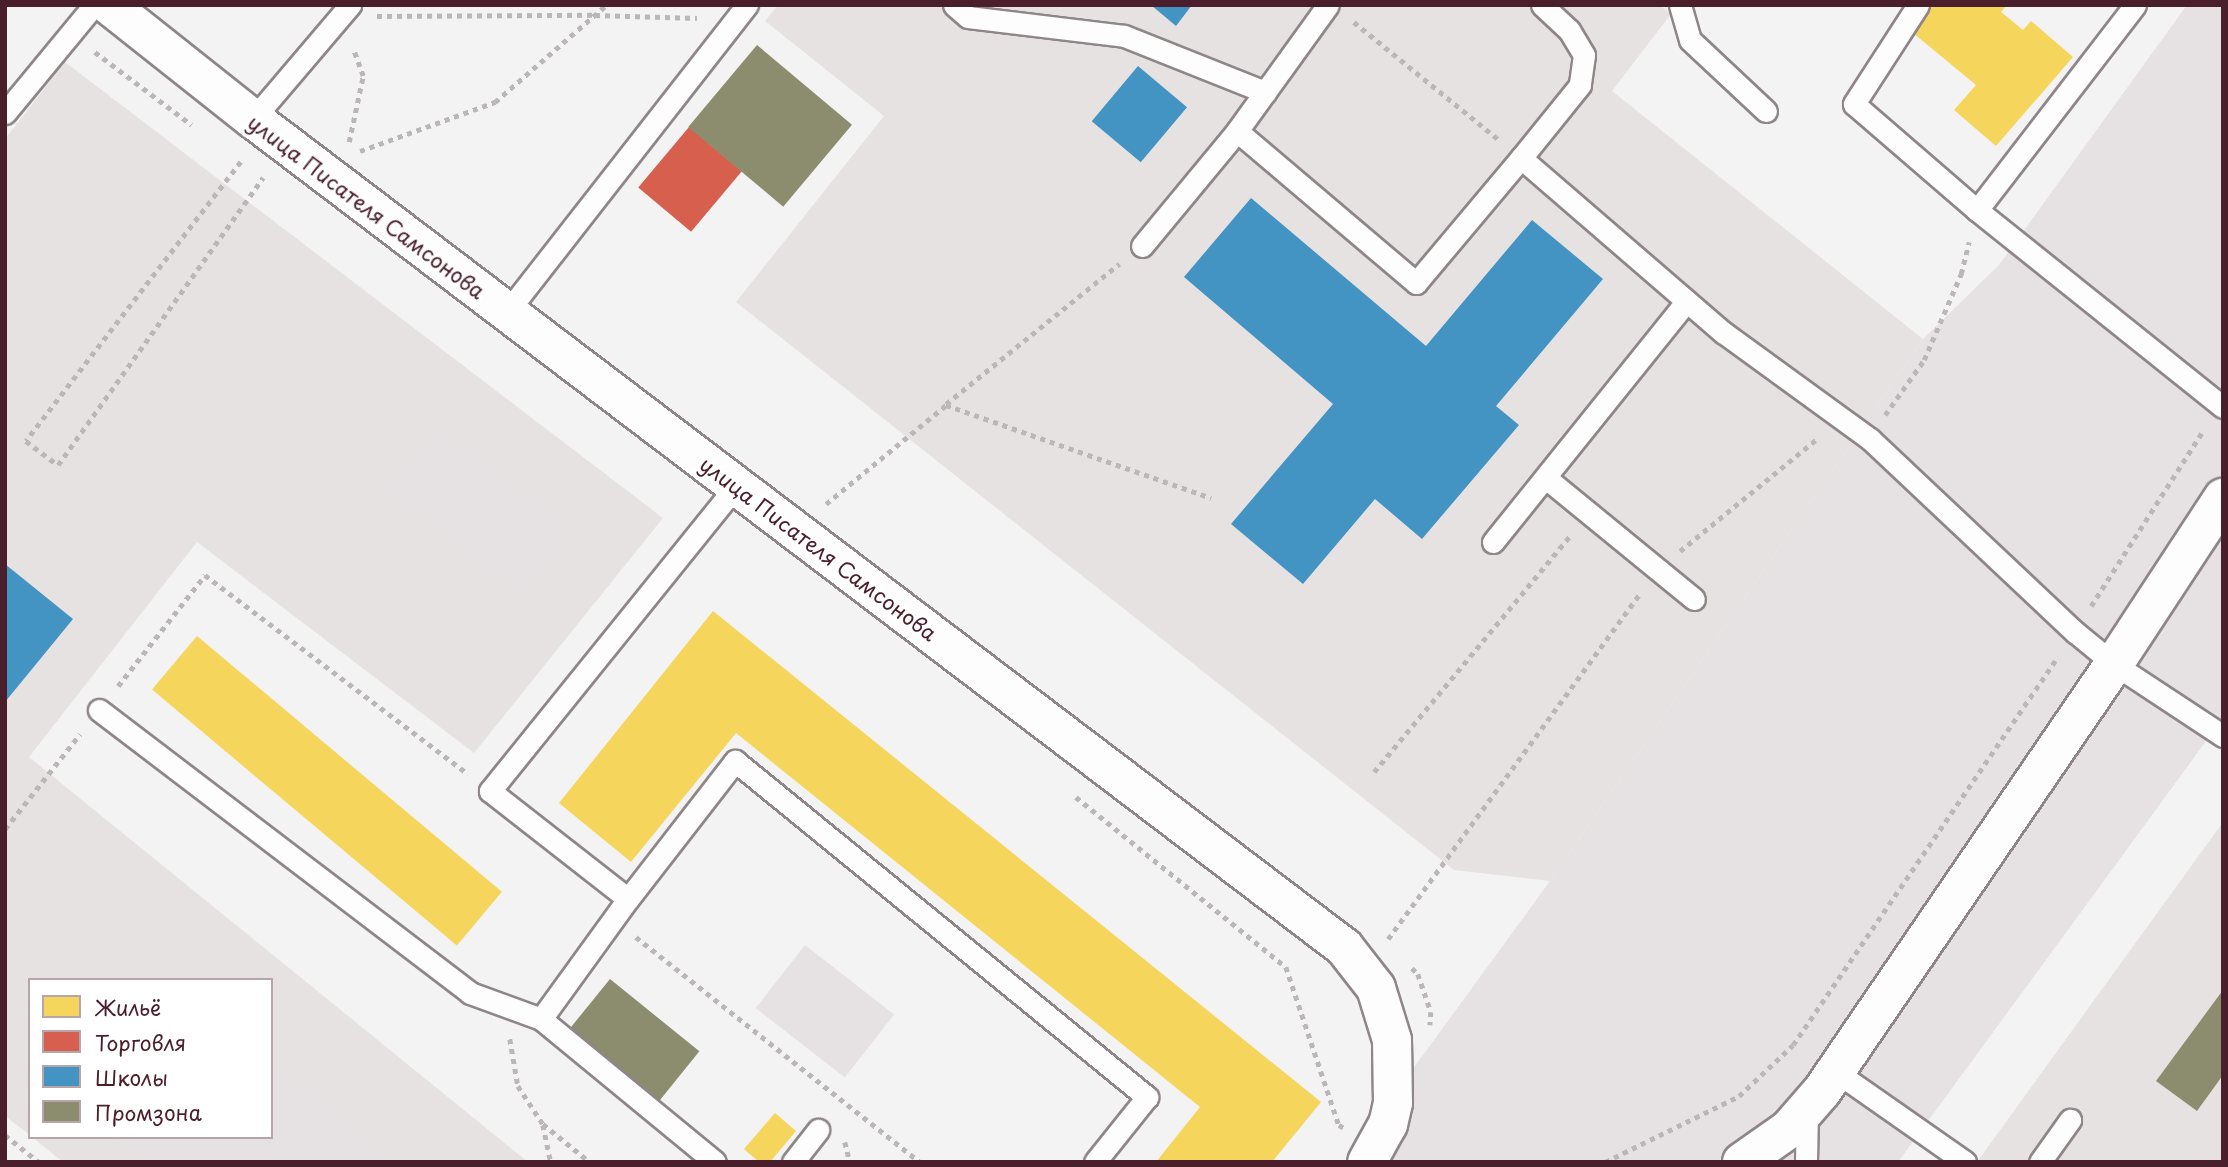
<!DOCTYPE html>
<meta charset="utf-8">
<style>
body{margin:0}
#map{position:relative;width:2228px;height:1167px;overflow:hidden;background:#f3f3f3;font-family:"Playpen Sans",sans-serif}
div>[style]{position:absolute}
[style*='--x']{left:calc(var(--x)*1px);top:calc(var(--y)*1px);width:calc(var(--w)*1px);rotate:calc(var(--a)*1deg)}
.built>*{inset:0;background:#e6e2e2}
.green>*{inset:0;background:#e6e1e2;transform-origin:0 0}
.homes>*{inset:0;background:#f6d55c;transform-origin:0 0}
.shops>*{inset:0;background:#d6604d;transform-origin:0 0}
.schools>*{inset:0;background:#4393c3;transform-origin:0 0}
.industry>*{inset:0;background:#8c8c6e;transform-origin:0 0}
.path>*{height:4.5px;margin-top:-2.25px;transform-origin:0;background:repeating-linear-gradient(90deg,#bbb6b8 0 5px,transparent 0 10px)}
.roads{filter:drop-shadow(2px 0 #8e8688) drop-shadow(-2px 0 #8e8688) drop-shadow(0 2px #8e8688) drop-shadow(0 -2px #8e8688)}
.service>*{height:21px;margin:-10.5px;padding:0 10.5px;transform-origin:10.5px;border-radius:10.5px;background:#fdfdfd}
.minor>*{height:38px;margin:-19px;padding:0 19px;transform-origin:19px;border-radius:19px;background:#fdfdfd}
.tertiary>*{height:38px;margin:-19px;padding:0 19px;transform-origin:19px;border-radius:19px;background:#fdfdfd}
span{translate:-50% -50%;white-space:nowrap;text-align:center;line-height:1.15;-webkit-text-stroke:7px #fff;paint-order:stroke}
.street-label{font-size:21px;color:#4a1f2b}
.frame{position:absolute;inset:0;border:7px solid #4a1f2b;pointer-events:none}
.legend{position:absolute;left:28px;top:978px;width:245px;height:161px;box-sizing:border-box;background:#fff;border:2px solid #b7a5aa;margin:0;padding:9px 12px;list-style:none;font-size:21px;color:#4a1f2b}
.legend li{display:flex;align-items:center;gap:14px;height:35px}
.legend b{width:35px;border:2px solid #b7a5aa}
</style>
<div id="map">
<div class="built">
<div style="clip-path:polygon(778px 5px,1660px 5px,1671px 14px,1612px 91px,1923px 339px,1550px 881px,1454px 870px,736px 302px,884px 116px,765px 21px)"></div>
<div style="clip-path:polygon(65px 62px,663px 518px,474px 753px,197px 542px,29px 757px,528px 1162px,63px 1162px,32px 1137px,271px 1137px,271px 980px,30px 980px,30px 1135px,5px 1116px,5px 139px)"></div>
<div style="clip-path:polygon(2223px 822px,2223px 1162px,1977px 1162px,2037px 1079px)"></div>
</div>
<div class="green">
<div style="clip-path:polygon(2187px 5px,2223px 5px,2223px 718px,1898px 1162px,1345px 1162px,1550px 881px,1923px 339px,1999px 265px)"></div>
<div style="left:436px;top:422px;width:174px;height:87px;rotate:38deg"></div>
<div style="left:805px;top:945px;width:113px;height:80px;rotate:38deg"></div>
<div style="clip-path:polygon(271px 1058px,401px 1162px,142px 1162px,111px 1137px,271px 1137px)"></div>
</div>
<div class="homes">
<div style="clip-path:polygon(1927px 5px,2007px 5px,2001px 12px,2023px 30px,2031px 21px,2073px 57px,1996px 146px,1954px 110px,1976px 85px,1907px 28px)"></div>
<div style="clip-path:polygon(713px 611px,1321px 1102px,1272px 1162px,1156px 1162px,1200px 1107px,736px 733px,631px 862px,559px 803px)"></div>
<div style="left:197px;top:636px;width:398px;height:70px;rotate:40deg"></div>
<div style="clip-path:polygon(775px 1113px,796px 1131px,770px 1162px,759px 1162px,744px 1149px)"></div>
</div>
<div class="shops">
<div style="left:689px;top:127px;width:69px;height:79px;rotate:40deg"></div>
</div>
<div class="schools">
<div style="clip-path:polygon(1151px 5px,1192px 5px,1176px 26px)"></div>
<div style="left:1138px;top:66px;width:64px;height:72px;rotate:40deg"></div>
<div style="clip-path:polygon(1251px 198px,1426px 346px,1532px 220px,1603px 279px,1496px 406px,1519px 425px,1422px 539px,1375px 499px,1303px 584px,1231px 524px,1333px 404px,1184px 277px)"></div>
<div style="clip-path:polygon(5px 564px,73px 619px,5px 702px)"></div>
</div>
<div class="industry">
<div style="left:757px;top:45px;width:124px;height:107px;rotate:40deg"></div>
<div style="left:610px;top:979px;width:115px;height:68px;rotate:39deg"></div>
<div style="clip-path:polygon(2223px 990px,2223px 1075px,2197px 1111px,2156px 1081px)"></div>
</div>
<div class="path">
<div style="--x:377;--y:16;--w:218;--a:-0.3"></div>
<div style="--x:595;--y:15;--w:102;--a:1.7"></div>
<div style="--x:1354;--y:22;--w:187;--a:39.1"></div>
<div style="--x:95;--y:52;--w:121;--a:37"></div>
<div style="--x:349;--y:142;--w:67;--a:-78"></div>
<div style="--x:363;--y:76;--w:29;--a:-110"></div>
<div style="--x:360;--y:151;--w:144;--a:-19.9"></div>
<div style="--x:495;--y:102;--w:147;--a:-41.1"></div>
<div style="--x:241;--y:162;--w:352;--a:127.6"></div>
<div style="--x:26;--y:441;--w:40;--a:37"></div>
<div style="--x:58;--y:465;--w:353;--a:-54.5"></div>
<div style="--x:946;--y:404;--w:223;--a:-39"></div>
<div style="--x:1885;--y:415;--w:67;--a:-54.7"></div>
<div style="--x:1924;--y:360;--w:94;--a:-66.7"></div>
<div style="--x:1961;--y:274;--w:33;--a:-76"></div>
<div style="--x:826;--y:504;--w:156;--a:-39.5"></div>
<div style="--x:946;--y:405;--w:281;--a:19.3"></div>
<div style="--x:1680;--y:551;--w:177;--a:-39.3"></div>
<div style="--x:2091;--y:606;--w:208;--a:-57.4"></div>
<div style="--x:118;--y:686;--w:141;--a:-51.9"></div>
<div style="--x:205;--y:575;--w:330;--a:37.1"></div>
<div style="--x:1374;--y:772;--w:307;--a:-50.3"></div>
<div style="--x:1076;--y:797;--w:270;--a:39"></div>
<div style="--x:1286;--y:967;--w:167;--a:71.5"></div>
<div style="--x:1339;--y:1125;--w:6;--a:31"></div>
<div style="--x:5;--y:829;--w:121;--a:-51.7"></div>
<div style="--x:636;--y:937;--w:362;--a:38.4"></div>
<div style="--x:1388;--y:939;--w:429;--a:-53.9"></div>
<div style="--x:1412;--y:968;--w:8;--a:45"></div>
<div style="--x:1418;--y:974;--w:40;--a:71.1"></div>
<div style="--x:1431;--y:1012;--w:13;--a:94"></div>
<div style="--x:510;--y:1039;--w:48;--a:80.3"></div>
<div style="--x:518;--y:1086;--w:45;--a:56.7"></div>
<div style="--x:543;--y:1124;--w:60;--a:39"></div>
<div style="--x:543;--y:1125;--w:38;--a:78"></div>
<div style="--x:5;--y:1135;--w:43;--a:38.5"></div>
<div style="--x:845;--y:1142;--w:21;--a:76"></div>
<div style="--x:1605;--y:1162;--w:149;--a:-26.2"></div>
<div style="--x:1739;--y:1096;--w:74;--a:-43.4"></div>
<div style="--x:1793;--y:1045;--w:470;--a:-55.7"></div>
</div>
<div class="roads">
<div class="service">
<div style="--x:954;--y:5;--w:18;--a:41"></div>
<div style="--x:968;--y:17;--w:157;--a:6.9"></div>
<div style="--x:1124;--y:36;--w:152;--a:21.7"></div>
<div style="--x:1542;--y:5;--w:37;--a:43"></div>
<div style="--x:1569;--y:30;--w:29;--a:59"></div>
<div style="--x:1584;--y:55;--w:30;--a:98"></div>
<div style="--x:1580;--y:85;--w:94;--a:128.9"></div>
<div style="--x:1521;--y:158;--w:268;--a:40.8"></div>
<div style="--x:1724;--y:333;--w:180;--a:36"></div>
<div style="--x:1870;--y:439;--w:282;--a:43.3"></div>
<div style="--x:2075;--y:632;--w:50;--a:39.4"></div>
<div style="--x:2114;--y:664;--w:131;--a:33.4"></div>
<div style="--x:1680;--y:5;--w:36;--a:74"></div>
<div style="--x:1690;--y:40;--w:104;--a:43.1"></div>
<div style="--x:1918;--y:5;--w:118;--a:122.9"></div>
<div style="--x:1854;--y:104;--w:162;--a:40.8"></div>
<div style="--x:2135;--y:5;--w:259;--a:127.6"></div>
<div style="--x:1977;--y:210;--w:315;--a:38.7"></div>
<div style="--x:5;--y:113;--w:140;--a:-50.5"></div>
<div style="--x:253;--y:119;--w:150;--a:-49.6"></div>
<div style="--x:1237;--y:131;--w:235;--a:40.3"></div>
<div style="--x:1416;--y:283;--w:163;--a:-50"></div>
<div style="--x:1142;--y:246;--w:149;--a:-50.4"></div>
<div style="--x:1237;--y:131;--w:155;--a:-54.2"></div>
<div style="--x:507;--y:312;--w:390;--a:-52"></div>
<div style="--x:1546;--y:478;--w:191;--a:39.3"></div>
<div style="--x:736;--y:486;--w:392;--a:128.9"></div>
<div style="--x:490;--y:791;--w:175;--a:38"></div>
<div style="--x:628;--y:899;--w:175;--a:-52.2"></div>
<div style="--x:735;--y:761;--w:532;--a:39.2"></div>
<div style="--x:1147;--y:1097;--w:83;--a:128.7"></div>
<div style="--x:1493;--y:542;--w:309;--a:-51.2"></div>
<div style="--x:99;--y:710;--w:467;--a:37.3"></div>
<div style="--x:470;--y:993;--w:76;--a:20.1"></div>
<div style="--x:541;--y:1019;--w:225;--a:39.4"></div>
<div style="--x:541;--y:1019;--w:148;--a:-54.1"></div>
<div style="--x:1835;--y:1071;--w:159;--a:35"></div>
<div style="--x:793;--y:1162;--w:41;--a:-52"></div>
<div style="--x:1806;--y:1162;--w:51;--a:-88.9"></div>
<div style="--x:2040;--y:1162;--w:52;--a:-54.5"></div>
</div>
<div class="minor">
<div style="--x:109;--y:5;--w:184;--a:38.4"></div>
<div style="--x:253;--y:119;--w:1370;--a:37.2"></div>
<div style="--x:1344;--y:947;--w:52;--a:52"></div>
<div style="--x:1376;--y:988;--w:54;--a:72.9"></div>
<div style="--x:1392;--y:1040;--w:63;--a:89.1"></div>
<div style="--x:1393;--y:1103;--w:22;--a:103"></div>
<div style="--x:1388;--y:1124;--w:43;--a:118.9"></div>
</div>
<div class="tertiary">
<div style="--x:1742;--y:1162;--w:57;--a:-35.1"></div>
<div style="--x:1789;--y:1129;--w:50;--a:-49"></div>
<div style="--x:1822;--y:1091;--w:517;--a:-55.63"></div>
<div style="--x:2114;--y:664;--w:199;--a:-56.7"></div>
</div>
</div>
<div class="street-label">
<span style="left:367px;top:206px;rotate:37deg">улица Писателя Самсонова</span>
<span style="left:819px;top:548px;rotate:37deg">улица Писателя Самсонова</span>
</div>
<div class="frame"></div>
<ul class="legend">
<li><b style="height:19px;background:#f6d55c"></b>Жильё</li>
<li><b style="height:19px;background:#d6604d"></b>Торговля</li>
<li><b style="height:19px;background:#4393c3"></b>Школы</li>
<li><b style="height:19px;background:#8c8c6e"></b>Промзона</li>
</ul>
</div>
